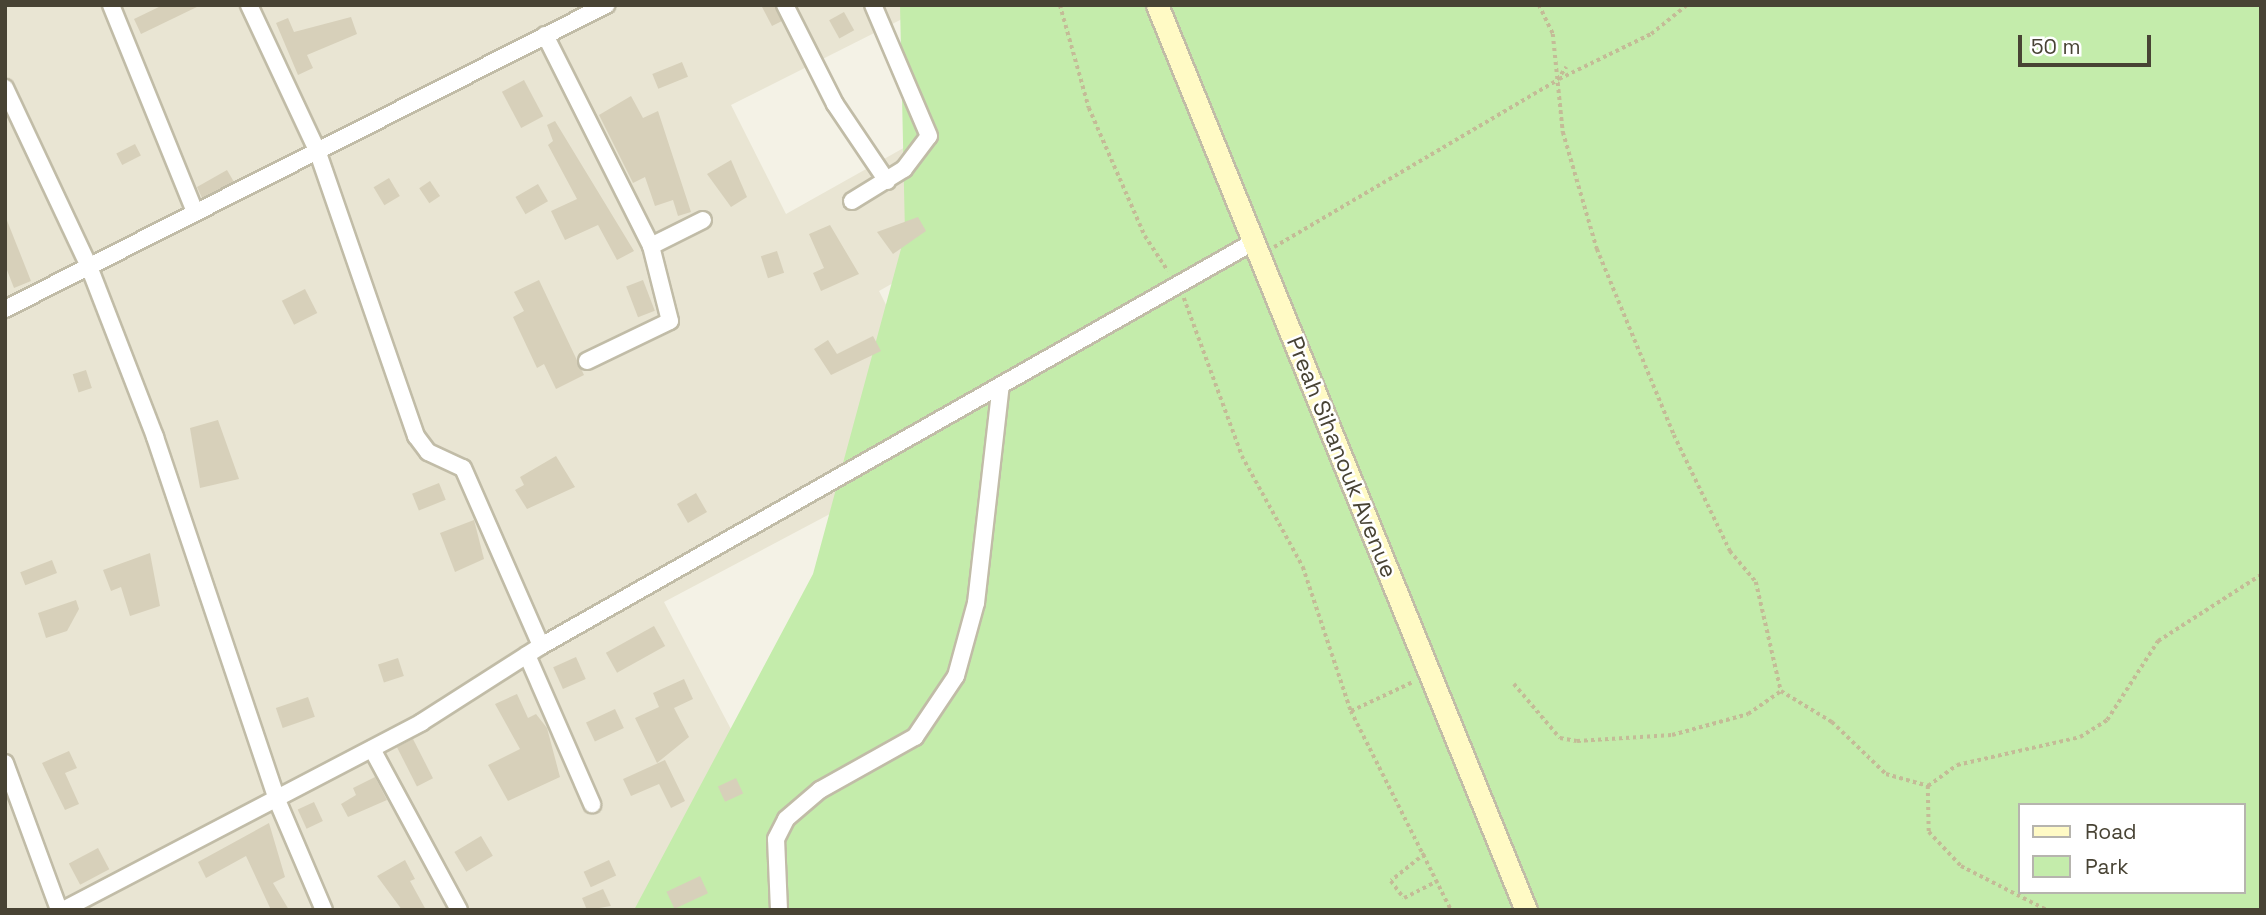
<!DOCTYPE html>
<style>
body{margin:0}
#map{position:relative;width:2266px;height:915px;overflow:hidden;background:#f4f2e6;font-family:"Space Grotesk",sans-serif}
div>[style]{position:absolute}
[style*='--x']{left:calc(var(--x)*1px);top:calc(var(--y)*1px);width:calc(var(--w)*1px);rotate:calc(var(--a)*1deg)}
.residential>*{inset:0;background:#e9e5d3}
.green>*{inset:0;background:#c4ecab}
.building>*{inset:0;background:#d7d0ba;transform-origin:0 0}
.path>*{height:3.5px;margin-top:-1.75px;transform-origin:0;background:repeating-linear-gradient(90deg,#c4bb97 0 3.5px,transparent 0 7px)}
.roads{filter:drop-shadow(2px 0 #c1bca7) drop-shadow(-2px 0 #c1bca7) drop-shadow(0 2px #c1bca7) drop-shadow(0 -2px #c1bca7)}
.street>*{height:16px;margin:-8px;padding:0 8px;transform-origin:8px;border-radius:8px;background:#fff}
.secondary>*{height:21px;margin:-10.5px;padding:0 10.5px;transform-origin:10.5px;border-radius:10.5px;background:#fffac5}
span{translate:-50% -50%;white-space:nowrap;text-align:center;line-height:1.15;-webkit-text-stroke:5px #fff;paint-order:stroke}
.street-label{font-size:23px;color:#484334}
.frame{position:absolute;inset:0;border:7px solid #484334;pointer-events:none}
.legend{position:absolute;left:2018px;top:803px;width:228px;height:91px;box-sizing:border-box;background:#fff;border:2px solid #b6b4ae;margin:0;padding:9px 12px;list-style:none;font-size:21px;color:#484334}
.legend li{display:flex;align-items:center;gap:14px;height:35px}
.legend b{width:35px;border:2px solid #b6b4ae}
.scale{position:absolute;left:2018px;top:35px;width:133px;height:32px;box-sizing:border-box;border:4px solid #484334;border-top:0;padding-left:9px;font-size:21px;line-height:24px;white-space:nowrap;color:#484334;-webkit-text-stroke:5px #fff;paint-order:stroke}
</style>
<div id="map">
<div class="residential">
<div style="clip-path:polygon(5px 5px,903px 5px,908px 16px,731px 105px,786px 214px,916px 141px,969px 240px,879px 291px,958px 446px,664px 602px,773px 809px,734px 910px,5px 910px)"></div>
</div>
<div class="green">
<div style="clip-path:polygon(evenodd,900px 5px,2261px 5px,2261px 910px,634px 910px,813px 574px,905px 234px,900px 5px,2019px 805px,2243px 805px,2243px 892px,2019px 892px,2019px 805px)"></div>
</div>
<div class="building">
<div style="clip-path:polygon(163px 5px,201px 5px,141px 34px,134px 19px)"></div>
<div style="clip-path:polygon(761px 5px,775px 5px,782px 21px,772px 26px)"></div>
<div style="left:844px;top:12px;width:21px;height:17px;rotate:61deg"></div>
<div style="clip-path:polygon(351px 17px,357px 34px,307px 55px,313px 68px,298px 75px,276px 23px,288px 18px,294px 32px)"></div>
<div style="left:682px;top:62px;width:16px;height:32px;rotate:68deg"></div>
<div style="left:524px;top:80px;width:41px;height:25px;rotate:62deg"></div>
<div style="clip-path:polygon(631px 96px,643px 118px,658px 111px,691px 212px,678px 216px,673px 200px,655px 206px,645px 177px,633px 183px,599px 115px)"></div>
<div style="clip-path:polygon(555px 121px,634px 251px,617px 260px,598px 225px,565px 240px,551px 211px,577px 199px,548px 145px,553px 141px,547px 125px)"></div>
<div style="left:135px;top:144px;width:13px;height:21px;rotate:63deg"></div>
<div style="clip-path:polygon(731px 160px,747px 197px,731px 207px,707px 174px)"></div>
<div style="clip-path:polygon(227px 170px,234px 182px,202px 198px,197px 187px)"></div>
<div style="left:389px;top:178px;width:21px;height:18px;rotate:59deg"></div>
<div style="left:430px;top:181px;width:18px;height:13px;rotate:56deg"></div>
<div style="left:538px;top:184px;width:20px;height:26px;rotate:60deg"></div>
<div style="clip-path:polygon(918px 217px,926px 231px,893px 254px,877px 232px)"></div>
<div style="clip-path:polygon(6px 218px,31px 281px,14px 288px,5px 265px)"></div>
<div style="clip-path:polygon(830px 225px,859px 274px,821px 291px,813px 273px,824px 268px,809px 234px)"></div>
<div style="left:777px;top:251px;width:23px;height:17px;rotate:72deg"></div>
<div style="clip-path:polygon(539px 280px,584px 375px,556px 389px,544px 364px,537px 368px,513px 317px,524px 311px,514px 292px)"></div>
<div style="left:643px;top:280px;width:33px;height:18px;rotate:69deg"></div>
<div style="left:305px;top:289px;width:27px;height:26px;rotate:63deg"></div>
<div style="clip-path:polygon(873px 336px,881px 351px,831px 375px,814px 349px,828px 340px,837px 354px)"></div>
<div style="left:86px;top:370px;width:19px;height:14px;rotate:72deg"></div>
<div style="clip-path:polygon(218px 420px,239px 479px,200px 488px,190px 428px)"></div>
<div style="clip-path:polygon(556px 456px,575px 487px,527px 509px,515px 490px,524px 485px,520px 477px)"></div>
<div style="left:439px;top:483px;width:18px;height:29px;rotate:68deg"></div>
<div style="left:696px;top:493px;width:22px;height:22px;rotate:60deg"></div>
<div style="clip-path:polygon(474px 520px,484px 559px,455px 572px,440px 533px)"></div>
<div style="clip-path:polygon(150px 553px,160px 606px,130px 616px,121px 587px,111px 591px,103px 570px)"></div>
<div style="left:52px;top:560px;width:14px;height:34px;rotate:69deg"></div>
<div style="clip-path:polygon(76px 600px,79px 609px,67px 631px,46px 638px,38px 613px)"></div>
<div style="left:654px;top:626px;width:23px;height:55px;rotate:61deg"></div>
<div style="left:576px;top:657px;width:24px;height:25px;rotate:66deg"></div>
<div style="left:398px;top:658px;width:19px;height:21px;rotate:72deg"></div>
<div style="clip-path:polygon(684px 679px,693px 699px,674px 708px,689px 737px,657px 763px,635px 718px,659px 707px,653px 693px)"></div>
<div style="clip-path:polygon(517px 694px,528px 718px,536px 714px,547px 728px,560px 777px,508px 801px,488px 765px,520px 749px,495px 704px)"></div>
<div style="left:308px;top:697px;width:21px;height:34px;rotate:71deg"></div>
<div style="left:615px;top:709px;width:21px;height:32px;rotate:65deg"></div>
<div style="left:413px;top:739px;width:44px;height:18px;rotate:63deg"></div>
<div style="clip-path:polygon(69px 751px,77px 768px,65px 773px,79px 804px,65px 810px,42px 763px)"></div>
<div style="clip-path:polygon(665px 760px,685px 801px,671px 808px,659px 784px,631px 796px,623px 779px)"></div>
<div style="clip-path:polygon(375px 777px,387px 800px,348px 817px,341px 804px,356px 795px,353px 788px)"></div>
<div style="left:736px;top:778px;width:17px;height:20px;rotate:65deg"></div>
<div style="left:314px;top:802px;width:21px;height:18px;rotate:65deg"></div>
<div style="clip-path:polygon(269px 823px,285px 877px,273px 883px,289px 910px,271px 910px,246px 856px,206px 878px,198px 862px)"></div>
<div style="left:481px;top:836px;width:23px;height:31px;rotate:59deg"></div>
<div style="left:98px;top:848px;width:24px;height:33px;rotate:62deg"></div>
<div style="clip-path:polygon(405px 860px,415px 879px,410px 881px,426px 910px,402px 910px,377px 876px)"></div>
<div style="left:609px;top:860px;width:17px;height:28px;rotate:65deg"></div>
<div style="left:700px;top:876px;width:19px;height:37px;rotate:65deg"></div>
<div style="clip-path:polygon(603px 889px,611px 906px,587px 910px,582px 898px)"></div>
</div>
<div class="path">
<div style="--x:1060;--y:5;--w:107;--a:74.3"></div>
<div style="--x:1089;--y:108;--w:140;--a:66.4"></div>
<div style="--x:1145;--y:236;--w:42;--a:56.7"></div>
<div style="--x:1539;--y:5;--w:32;--a:64"></div>
<div style="--x:1553;--y:34;--w:99;--a:84.2"></div>
<div style="--x:1563;--y:132;--w:122;--a:73.8"></div>
<div style="--x:1597;--y:249;--w:201;--a:67.5"></div>
<div style="--x:1674;--y:435;--w:129;--a:64.2"></div>
<div style="--x:1730;--y:551;--w:40;--a:50"></div>
<div style="--x:1756;--y:582;--w:112;--a:77.1"></div>
<div style="--x:1781;--y:691;--w:60;--a:31.3"></div>
<div style="--x:1832;--y:722;--w:75;--a:43.9"></div>
<div style="--x:1886;--y:774;--w:44;--a:15.9"></div>
<div style="--x:1928;--y:786;--w:46;--a:88.8"></div>
<div style="--x:1929;--y:832;--w:47;--a:46.7"></div>
<div style="--x:1961;--y:866;--w:97;--a:27.1"></div>
<div style="--x:1559;--y:79;--w:102;--a:-26.1"></div>
<div style="--x:1651;--y:34;--w:46;--a:-38.9"></div>
<div style="--x:1274;--y:247;--w:329;--a:-30.5"></div>
<div style="--x:1557;--y:80;--w:16;--a:-55"></div>
<div style="--x:1184;--y:298;--w:168;--a:69.8"></div>
<div style="--x:1242;--y:456;--w:127;--a:61.2"></div>
<div style="--x:1303;--y:567;--w:152;--a:71.6"></div>
<div style="--x:1351;--y:711;--w:223;--a:63.3"></div>
<div style="--x:1514;--y:684;--w:71;--a:49.6"></div>
<div style="--x:1560;--y:738;--w:17;--a:10"></div>
<div style="--x:1577;--y:741;--w:95;--a:-3.6"></div>
<div style="--x:1672;--y:735;--w:79;--a:-15.4"></div>
<div style="--x:1748;--y:714;--w:40;--a:-34.9"></div>
<div style="--x:1351;--y:711;--w:68;--a:-25.1"></div>
<div style="--x:1928;--y:786;--w:36;--a:-36"></div>
<div style="--x:1957;--y:765;--w:126;--a:-12.8"></div>
<div style="--x:2080;--y:737;--w:32;--a:-32"></div>
<div style="--x:2107;--y:720;--w:94;--a:-57.2"></div>
<div style="--x:2158;--y:641;--w:122;--a:-32.7"></div>
<div style="--x:1425;--y:854;--w:43;--a:141.5"></div>
<div style="--x:1391;--y:881;--w:21;--a:53"></div>
<div style="--x:1404;--y:898;--w:38;--a:-27"></div>
</div>
<div class="roads">
<div class="street">
<div style="--x:111;--y:5;--w:220;--a:67.9"></div>
<div style="--x:249;--y:5;--w:160;--a:64.9"></div>
<div style="--x:317;--y:150;--w:303;--a:70.9"></div>
<div style="--x:416;--y:436;--w:20;--a:53"></div>
<div style="--x:428;--y:452;--w:38;--a:25"></div>
<div style="--x:463;--y:468;--w:194;--a:66.3"></div>
<div style="--x:785;--y:5;--w:111;--a:63.2"></div>
<div style="--x:835;--y:104;--w:93;--a:56"></div>
<div style="--x:545;--y:35;--w:236;--a:63.3"></div>
<div style="--x:651;--y:246;--w:58;--a:-26.6"></div>
<div style="--x:5;--y:88;--w:200;--a:64.8"></div>
<div style="--x:90;--y:269;--w:180;--a:68.8"></div>
<div style="--x:155;--y:437;--w:383;--a:71.4"></div>
<div style="--x:277;--y:800;--w:120;--a:66.9"></div>
<div style="--x:852;--y:201;--w:61;--a:-31.6"></div>
<div style="--x:904;--y:169;--w:41;--a:-52.9"></div>
<div style="--x:929;--y:136;--w:142;--a:-113.1"></div>
<div style="--x:5;--y:309;--w:674;--a:-26.83"></div>
<div style="--x:587;--y:361;--w:92;--a:-25.7"></div>
<div style="--x:670;--y:321;--w:77;--a:-104.2"></div>
<div style="--x:527;--y:655;--w:163;--a:66.4"></div>
<div style="--x:372;--y:749;--w:183;--a:61.6"></div>
<div style="--x:5;--y:763;--w:157;--a:69.8"></div>
<div style="--x:63;--y:910;--w:405;--a:-27.6"></div>
<div style="--x:422;--y:722;--w:141;--a:-32.6"></div>
<div style="--x:541;--y:646;--w:821;--a:-29.56"></div>
<div style="--x:779;--y:910;--w:71;--a:-92.4"></div>
<div style="--x:776;--y:839;--w:22;--a:-63"></div>
<div style="--x:786;--y:819;--w:45;--a:-40.5"></div>
<div style="--x:820;--y:790;--w:109;--a:-29.2"></div>
<div style="--x:915;--y:737;--w:73;--a:-56.1"></div>
<div style="--x:956;--y:676;--w:76;--a:-74.7"></div>
<div style="--x:976;--y:603;--w:219;--a:-83.5"></div>
</div>
<div class="secondary">
<div style="--x:1157;--y:5;--w:977;--a:67.82"></div>
</div>
</div>
<div class="street-label">
<span style="left:1342px;top:457px;rotate:68deg">Preah Sihanouk Avenue</span>
</div>
<div class="frame"></div>
<ul class="legend">
<li><b style="height:9px;background:#fffac5"></b>Road</li>
<li><b style="height:19px;background:#c4ecab"></b>Park</li>
</ul>
<div class="scale">50 m</div>
</div>
